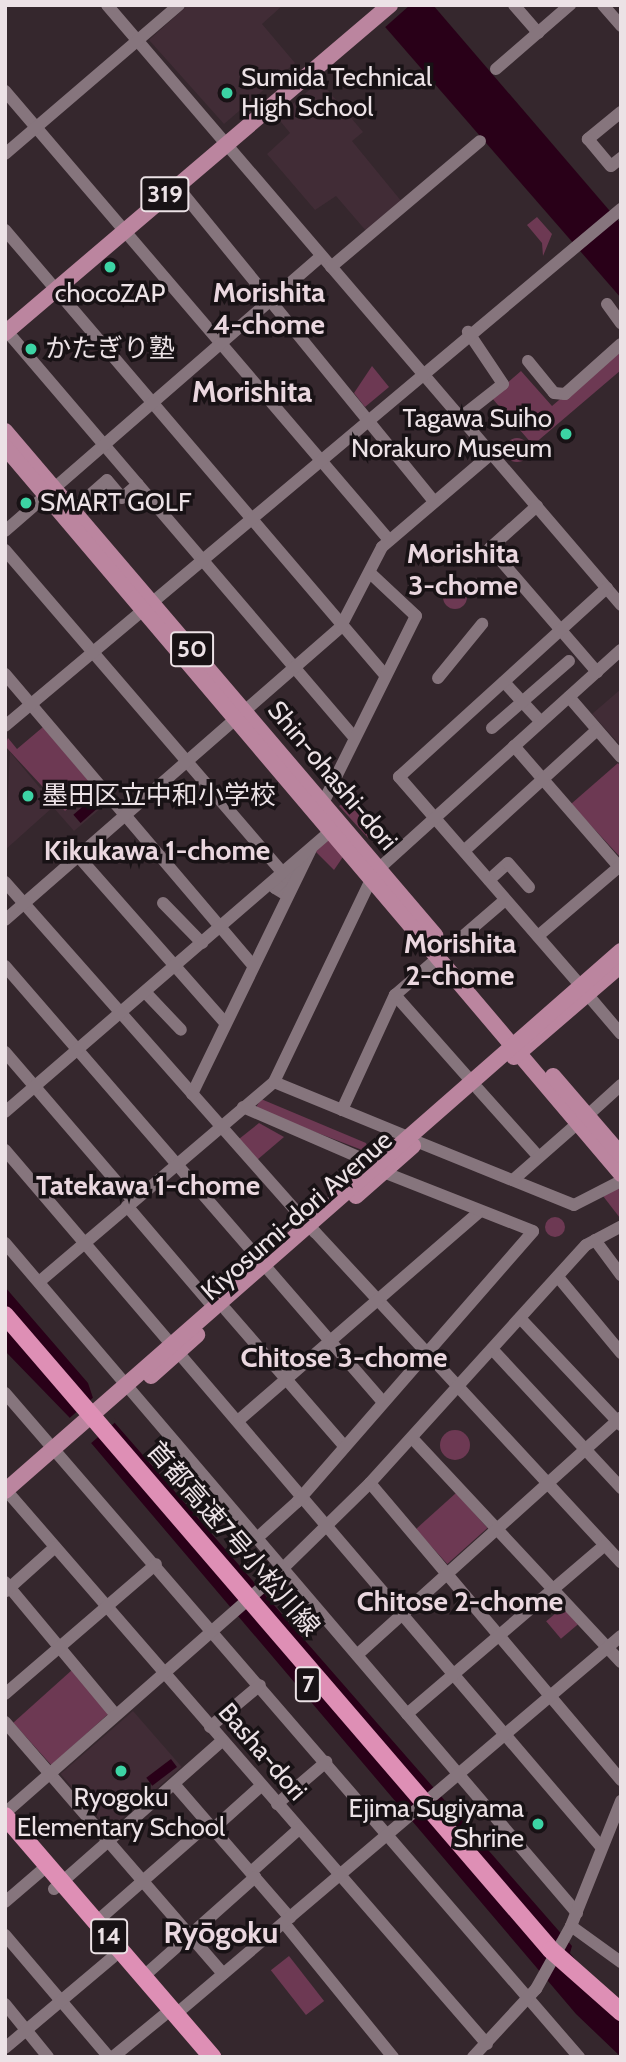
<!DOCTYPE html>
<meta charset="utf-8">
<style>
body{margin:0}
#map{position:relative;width:626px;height:2062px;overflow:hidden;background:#35272d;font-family:Cabin,"Noto Sans JP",sans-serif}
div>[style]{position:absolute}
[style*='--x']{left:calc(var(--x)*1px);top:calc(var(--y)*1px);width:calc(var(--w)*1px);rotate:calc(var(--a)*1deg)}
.built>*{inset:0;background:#412c36;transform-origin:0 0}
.green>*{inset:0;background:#6d3953;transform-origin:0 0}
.round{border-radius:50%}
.water>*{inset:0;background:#290018;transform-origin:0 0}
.pier>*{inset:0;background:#35272d;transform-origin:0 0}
.minor>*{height:12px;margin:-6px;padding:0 6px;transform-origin:6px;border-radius:6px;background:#86757d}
.major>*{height:16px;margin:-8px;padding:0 8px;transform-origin:8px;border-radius:8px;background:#bb859f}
.highway>*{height:18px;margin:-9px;padding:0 9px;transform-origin:9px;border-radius:9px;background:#de8fb5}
.dots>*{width:19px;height:19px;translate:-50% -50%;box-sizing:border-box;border:4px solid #181215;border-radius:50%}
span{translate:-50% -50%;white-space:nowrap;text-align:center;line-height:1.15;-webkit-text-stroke:7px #181215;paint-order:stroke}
.shield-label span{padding:2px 5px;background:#181215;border:2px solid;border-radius:5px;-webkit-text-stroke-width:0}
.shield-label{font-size:24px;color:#ece2e6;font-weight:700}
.poi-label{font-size:26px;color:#ece2e6}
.left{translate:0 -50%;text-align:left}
.right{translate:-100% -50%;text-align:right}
.street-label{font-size:26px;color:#ece2e6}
.neighbourhood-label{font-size:28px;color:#ead7df;font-weight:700}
.quarter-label{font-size:30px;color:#ead7df;font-weight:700}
.frame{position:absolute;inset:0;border:7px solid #ece2e6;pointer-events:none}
</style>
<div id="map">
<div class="built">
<div style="clip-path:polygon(188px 5px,283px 5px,262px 24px,295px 63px,224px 124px,149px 40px)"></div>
<div style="clip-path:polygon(320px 81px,363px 132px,352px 141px,402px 202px,367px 232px,336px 196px,315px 210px,267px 154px,290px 133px,277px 117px)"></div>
<div style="clip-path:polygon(621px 689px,621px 746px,592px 714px)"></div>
<div style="clip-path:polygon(10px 752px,40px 788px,93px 786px,107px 803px,74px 831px,53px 807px,5px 850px)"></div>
<div style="left:133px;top:1711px;width:74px;height:96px;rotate:49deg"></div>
</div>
<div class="green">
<div style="clip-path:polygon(537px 217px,552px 234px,543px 256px,542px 243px,527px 225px)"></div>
<div style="clip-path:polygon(621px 347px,621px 370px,533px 445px,491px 397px,521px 371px,552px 406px)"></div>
<div style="clip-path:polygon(372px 366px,389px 387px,365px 407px,354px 393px)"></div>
<div class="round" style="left:505px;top:438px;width:24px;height:24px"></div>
<div class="round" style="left:443px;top:585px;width:24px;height:24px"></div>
<div style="clip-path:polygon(43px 727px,93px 786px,65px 811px,5px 746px,8px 738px,17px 749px)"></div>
<div style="clip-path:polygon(618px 763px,621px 767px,621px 858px,571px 804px)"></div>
<div style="clip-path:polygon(350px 798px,369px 821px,368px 838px,339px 806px)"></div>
<div style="clip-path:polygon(331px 833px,347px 851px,334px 870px,313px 849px)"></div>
<div style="clip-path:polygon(261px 1099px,366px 1143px,370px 1153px,255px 1109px)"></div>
<div style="clip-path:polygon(259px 1123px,284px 1137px,257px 1160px,239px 1139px)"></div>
<div style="clip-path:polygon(618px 1188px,621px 1192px,620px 1218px,603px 1196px)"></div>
<div class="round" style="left:545px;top:1217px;width:20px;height:20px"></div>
<div class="round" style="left:440px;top:1430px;width:30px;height:30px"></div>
<div style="left:456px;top:1493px;width:47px;height:54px;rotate:48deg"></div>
<div style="left:563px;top:1607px;width:23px;height:22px;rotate:50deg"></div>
<div style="left:72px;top:1670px;width:57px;height:79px;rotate:48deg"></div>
<div style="left:289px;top:1956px;width:57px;height:23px;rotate:52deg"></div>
</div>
<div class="water">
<div style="clip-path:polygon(366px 5px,433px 5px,621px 224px,621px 298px)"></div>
<div style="left:96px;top:795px;width:11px;height:30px;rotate:49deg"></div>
<div style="clip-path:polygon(5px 1287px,88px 1383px,93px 1398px,572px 1946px,570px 1953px,586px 1972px,621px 2002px,621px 2057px,576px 2014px,69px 1417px,5px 1351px)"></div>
<div style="left:171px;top:1759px;width:10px;height:31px;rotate:53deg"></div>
</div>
<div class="pier">
<div style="clip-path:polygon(362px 5px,410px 5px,383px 29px)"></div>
<div style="left:95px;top:1396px;width:33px;height:36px;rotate:49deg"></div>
</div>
<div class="minor">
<div style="--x:107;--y:5;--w:790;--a:49.41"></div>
<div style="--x:514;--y:5;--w:37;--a:49"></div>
<div style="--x:603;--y:5;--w:28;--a:49"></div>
<div style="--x:496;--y:69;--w:98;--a:-40.9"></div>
<div style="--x:5;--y:91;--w:591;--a:49.46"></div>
<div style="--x:621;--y:112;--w:43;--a:140.7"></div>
<div style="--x:588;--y:139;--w:35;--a:50"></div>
<div style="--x:611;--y:166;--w:13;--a:-39"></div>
<div style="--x:5;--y:154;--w:229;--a:-40.6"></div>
<div style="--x:176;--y:185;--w:408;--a:50.8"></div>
<div style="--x:5;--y:230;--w:585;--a:49.5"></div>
<div style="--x:331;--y:267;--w:195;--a:-40.2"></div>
<div style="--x:607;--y:304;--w:24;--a:54"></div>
<div style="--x:5;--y:329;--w:535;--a:49.47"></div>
<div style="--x:528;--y:361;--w:41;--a:50.9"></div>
<div style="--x:554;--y:393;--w:11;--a:5"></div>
<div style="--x:565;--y:394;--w:75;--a:-41.8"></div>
<div style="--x:461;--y:417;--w:53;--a:-38.2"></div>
<div style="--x:503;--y:384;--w:63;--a:-123.9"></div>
<div style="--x:537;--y:506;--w:63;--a:138.2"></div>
<div style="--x:490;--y:548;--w:164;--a:49.2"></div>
<div style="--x:73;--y:510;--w:45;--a:-41.4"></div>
<div style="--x:107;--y:480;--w:23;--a:50"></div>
<div style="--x:122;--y:498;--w:21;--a:-41"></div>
<div style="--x:5;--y:531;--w:419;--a:-41"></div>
<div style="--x:5;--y:550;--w:423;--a:49.3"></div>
<div style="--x:5;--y:674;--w:382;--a:49.6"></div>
<div style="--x:438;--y:678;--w:70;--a:-50.8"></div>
<div style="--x:504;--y:682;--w:54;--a:47.2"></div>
<div style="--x:569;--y:697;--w:79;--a:49.1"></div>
<div style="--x:5;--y:726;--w:804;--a:-40.01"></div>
<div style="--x:492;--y:728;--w:102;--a:-41"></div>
<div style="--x:514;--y:746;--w:163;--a:49"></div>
<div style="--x:323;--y:803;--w:209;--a:-63.6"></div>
<div style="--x:416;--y:616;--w:63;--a:-136.9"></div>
<div style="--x:465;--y:850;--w:178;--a:-42.3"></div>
<div style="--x:78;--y:856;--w:222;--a:48.6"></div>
<div style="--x:295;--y:873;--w:23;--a:115"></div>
<div style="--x:285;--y:894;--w:12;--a:-149"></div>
<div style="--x:275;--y:888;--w:16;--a:-45"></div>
<div style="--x:286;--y:877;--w:10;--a:-24"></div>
<div style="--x:489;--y:880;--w:25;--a:-42"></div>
<div style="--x:508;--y:863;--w:32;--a:49"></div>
<div style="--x:5;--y:882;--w:468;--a:48.5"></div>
<div style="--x:315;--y:1232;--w:450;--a:47.2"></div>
<div style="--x:163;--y:903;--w:56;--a:45.7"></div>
<div style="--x:5;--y:920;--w:444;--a:-41.1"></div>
<div style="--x:340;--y:628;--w:91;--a:-62.6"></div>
<div style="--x:382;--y:547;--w:145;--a:-40.5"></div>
<div style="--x:538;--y:936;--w:109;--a:-40.5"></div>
<div style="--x:448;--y:949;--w:75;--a:-40.7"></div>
<div style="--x:5;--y:966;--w:577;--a:49.08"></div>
<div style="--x:580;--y:985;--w:276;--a:-131"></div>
<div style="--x:399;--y:777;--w:281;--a:-42.3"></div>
<div style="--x:145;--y:992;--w:52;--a:46.5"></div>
<div style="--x:587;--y:994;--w:52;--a:49.6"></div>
<div style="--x:395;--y:995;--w:115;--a:48.5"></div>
<div style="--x:5;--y:1052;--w:196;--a:49.3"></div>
<div style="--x:274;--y:1082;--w:145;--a:22.3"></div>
<div style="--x:478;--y:1089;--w:90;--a:48.2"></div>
<div style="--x:192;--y:1094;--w:272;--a:-64.1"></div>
<div style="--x:243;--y:1107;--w:144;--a:23.4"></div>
<div style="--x:342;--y:1110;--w:127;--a:-65.3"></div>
<div style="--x:395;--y:995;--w:60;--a:-40.9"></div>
<div style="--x:5;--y:1112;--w:430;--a:-40.8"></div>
<div style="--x:588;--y:1115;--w:45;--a:-42.3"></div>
<div style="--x:418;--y:1142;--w:168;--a:22"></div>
<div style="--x:574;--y:1205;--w:53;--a:-27.1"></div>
<div style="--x:5;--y:1150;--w:918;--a:49.46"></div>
<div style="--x:513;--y:1180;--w:86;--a:-41.2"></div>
<div style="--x:127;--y:1206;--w:134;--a:49.5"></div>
<div style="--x:595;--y:1240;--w:44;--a:53.4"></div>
<div style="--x:5;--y:1243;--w:881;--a:49.51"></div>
<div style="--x:558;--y:1277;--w:99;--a:50.3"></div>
<div style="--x:39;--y:1282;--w:309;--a:-40.4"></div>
<div style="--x:274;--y:1082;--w:232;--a:-64.4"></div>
<div style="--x:374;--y:873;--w:333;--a:-42.1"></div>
<div style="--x:226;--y:1310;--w:181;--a:49"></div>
<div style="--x:520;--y:1318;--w:147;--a:46.7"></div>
<div style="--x:492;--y:1349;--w:190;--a:47.1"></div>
<div style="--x:5;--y:1393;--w:878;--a:49.16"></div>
<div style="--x:239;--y:1420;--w:319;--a:-40.9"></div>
<div style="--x:412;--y:1438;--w:306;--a:47"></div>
<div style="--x:370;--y:1483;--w:389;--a:49.8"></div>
<div style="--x:5;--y:1489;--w:735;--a:49.03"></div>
<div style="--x:257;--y:1538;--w:54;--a:-42"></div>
<div style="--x:297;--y:1502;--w:359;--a:-48.9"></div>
<div style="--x:533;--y:1231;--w:161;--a:-158.5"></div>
<div style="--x:5;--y:1582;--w:173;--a:50.2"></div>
<div style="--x:6;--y:1591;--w:66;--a:-41.9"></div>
<div style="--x:357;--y:1655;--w:355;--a:-42"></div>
<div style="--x:5;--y:1694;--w:199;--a:-40.7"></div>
<div style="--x:407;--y:1714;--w:260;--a:-40.5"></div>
<div style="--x:5;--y:1722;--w:333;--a:49.1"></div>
<div style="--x:210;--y:1727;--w:65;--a:-40"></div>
<div style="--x:174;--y:1784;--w:177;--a:49.1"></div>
<div style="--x:277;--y:1804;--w:65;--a:-40.6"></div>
<div style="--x:5;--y:1813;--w:358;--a:-41.3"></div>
<div style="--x:274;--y:1577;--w:134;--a:-44.4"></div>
<div style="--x:370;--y:1483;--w:321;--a:-47.8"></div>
<div style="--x:586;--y:1245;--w:40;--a:-28"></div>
<div style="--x:213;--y:1829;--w:64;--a:-41.9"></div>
<div style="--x:251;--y:1872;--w:64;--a:-41.9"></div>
<div style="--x:54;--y:1889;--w:224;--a:-41.4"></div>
<div style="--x:5;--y:1902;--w:57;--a:-40.7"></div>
<div style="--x:96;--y:1922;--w:149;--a:-41.2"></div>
<div style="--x:284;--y:1923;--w:173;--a:50.9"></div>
<div style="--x:571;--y:1926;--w:62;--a:35.8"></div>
<div style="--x:5;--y:1935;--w:160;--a:49.6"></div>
<div style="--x:144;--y:1976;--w:149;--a:-41.7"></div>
<div style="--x:5;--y:2004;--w:68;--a:50.9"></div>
<div style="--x:176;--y:2014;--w:584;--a:-40.35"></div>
<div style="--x:5;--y:2048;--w:141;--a:-40.1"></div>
<div style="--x:113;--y:2057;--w:65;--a:-39.4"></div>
<div style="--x:473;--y:2057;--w:93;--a:-47.2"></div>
<div style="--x:536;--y:1989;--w:72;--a:-60.9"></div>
<div style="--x:571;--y:1926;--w:135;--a:-68.2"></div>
</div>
<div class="major">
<div style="--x:5;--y:333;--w:506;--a:-40.43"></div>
<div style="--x:5;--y:431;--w:663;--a:49.53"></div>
<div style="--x:5;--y:447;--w:953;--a:49.72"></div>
<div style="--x:514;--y:1057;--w:141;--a:-40.7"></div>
<div style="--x:553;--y:1076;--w:104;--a:49.3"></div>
<div style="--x:356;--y:1196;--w:76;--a:-41.3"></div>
<div style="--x:151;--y:1376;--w:62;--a:-41.7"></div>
<div style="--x:5;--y:1491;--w:819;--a:-41.24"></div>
</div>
<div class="highway">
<div style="--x:5;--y:1315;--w:837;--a:49.31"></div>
<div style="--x:551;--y:1950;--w:94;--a:41.5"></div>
<div style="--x:5;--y:1816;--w:318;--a:49.3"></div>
</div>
<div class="dots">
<div style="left:227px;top:93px;background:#3cd4a4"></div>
<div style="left:110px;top:267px;background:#3cd4a4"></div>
<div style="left:31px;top:349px;background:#3cd4a4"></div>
<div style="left:566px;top:434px;background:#3cd4a4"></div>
<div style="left:26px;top:503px;background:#3cd4a4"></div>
<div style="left:28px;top:796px;background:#3cd4a4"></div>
<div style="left:121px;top:1771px;background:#3cd4a4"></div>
<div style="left:538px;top:1824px;background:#3cd4a4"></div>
</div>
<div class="shield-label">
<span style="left:165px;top:194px">319</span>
<span style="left:192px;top:649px">50</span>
<span style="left:308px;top:1684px">7</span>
<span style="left:109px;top:1936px">14</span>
</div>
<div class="poi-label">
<span class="left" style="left:241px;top:93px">Sumida Technical<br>High School</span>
<span style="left:110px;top:294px">chocoZAP</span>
<span class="left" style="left:45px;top:349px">かたぎり塾</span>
<span class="right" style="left:552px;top:434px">Tagawa Suiho<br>Norakuro Museum</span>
<span class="left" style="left:40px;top:503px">SMART GOLF</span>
<span class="left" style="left:42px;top:796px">墨田区立中和小学校</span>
<span style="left:121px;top:1813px">Ryogoku<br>Elementary School</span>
<span class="right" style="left:524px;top:1824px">Ejima Sugiyama<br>Shrine</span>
</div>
<div class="street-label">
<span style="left:332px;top:776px;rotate:50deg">Shin-ohashi-dori</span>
<span style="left:297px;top:1216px;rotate:-41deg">Kiyosumi-dori Avenue</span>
<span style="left:233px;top:1539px;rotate:49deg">首都高速7号小松川線</span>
<span style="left:262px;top:1752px;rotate:49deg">Basha-dori</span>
</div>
<div class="neighbourhood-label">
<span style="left:269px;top:308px">Morishita<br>4-chome</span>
<span style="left:463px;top:569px">Morishita<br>3-chome</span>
<span style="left:157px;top:850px">Kikukawa 1-chome</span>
<span style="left:460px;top:959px">Morishita<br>2-chome</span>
<span style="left:148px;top:1185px">Tatekawa 1-chome</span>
<span style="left:344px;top:1357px">Chitose 3-chome</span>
<span style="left:460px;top:1601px">Chitose 2-chome</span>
</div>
<div class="quarter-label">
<span style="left:252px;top:392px">Morishita</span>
<span style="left:221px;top:1933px">Ryōgoku</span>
</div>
<div class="frame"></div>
</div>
